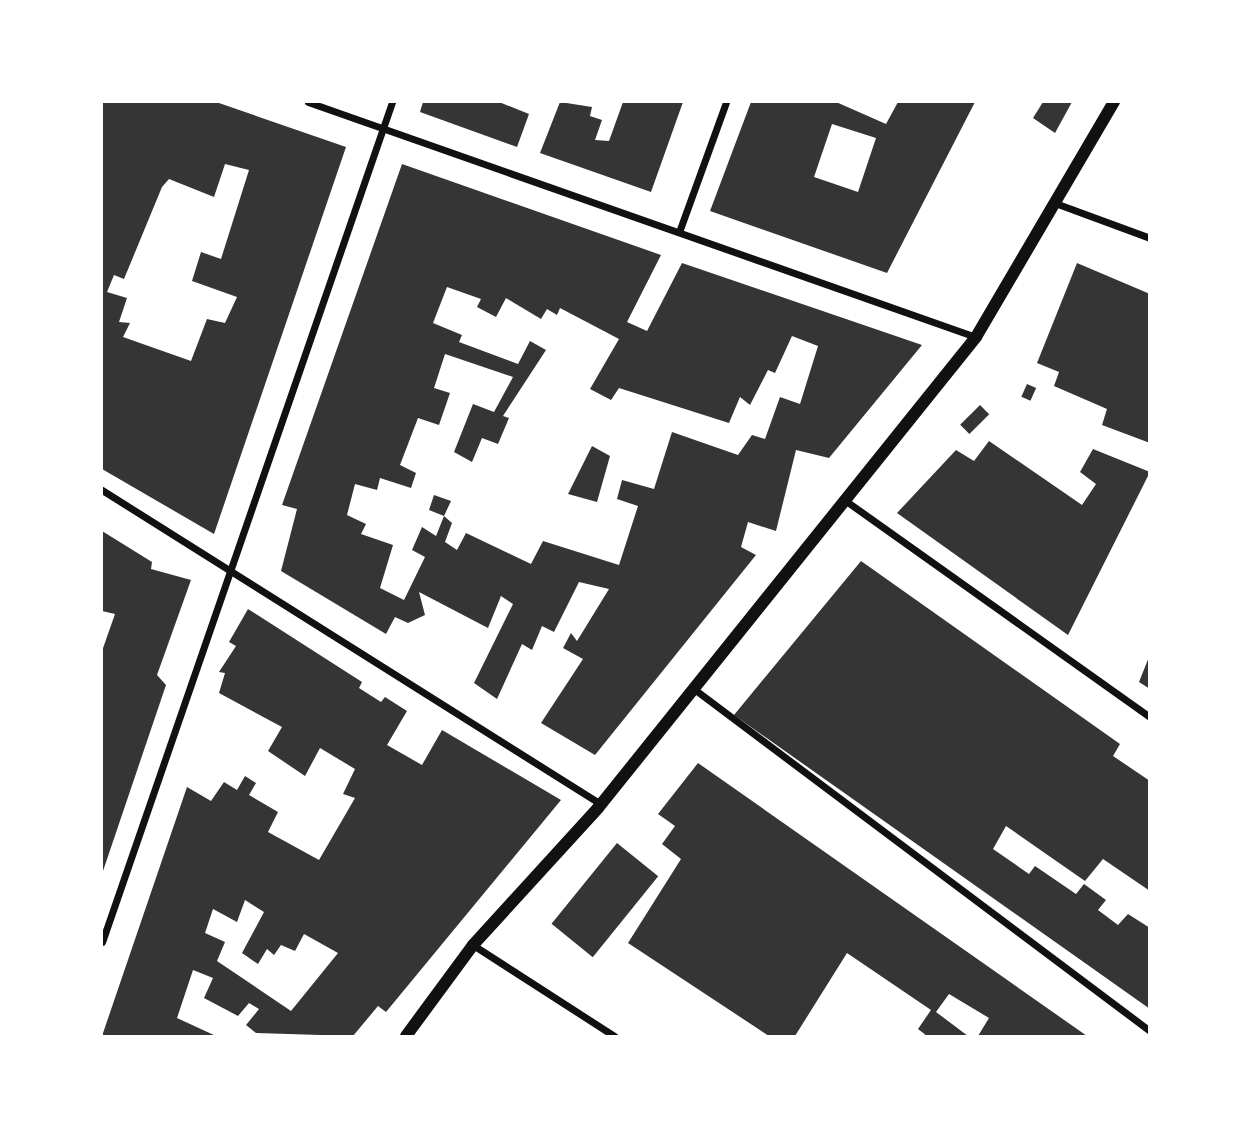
<!DOCTYPE html>
<style>
body{margin:0}
#map{position:relative;width:1251px;height:1138px;overflow:hidden;background:#fff;font-family:Roboto,sans-serif}
div>[style]{position:absolute}
[style*='--x']{left:calc(var(--x)*1px);top:calc(var(--y)*1px);width:calc(var(--w)*1px);rotate:calc(var(--a)*1deg)}
.building>*{inset:0;background:#353535;transform-origin:0 0}
.minor>*{height:7px;margin:-3.5px;padding:0 3.5px;transform-origin:3.5px;border-radius:3.5px;background:#111}
.tertiary>*{height:12px;margin:-6px;padding:0 6px;transform-origin:6px;border-radius:6px;background:#111}
span{translate:-50% -50%;white-space:nowrap;text-align:center;line-height:1.15;-webkit-text-stroke:7px #fff;paint-order:stroke}
.frame{position:absolute;inset:0;border:103px solid #fff;pointer-events:none}
</style>
<div id="map">
<div class="building">
<div style="clip-path:polygon(evenodd,102px 102px,216px 102px,346px 147px,214px 534px,102px 469px,102px 102px,225px 164px,249px 170px,221px 259px,201px 252px,192px 281px,237px 297px,225px 323px,207px 319px,191px 361px,123px 337px,130px 323px,119px 322px,127px 298px,107px 292px,114px 275px,124px 279px,162px 187px,169px 179px,214px 197px,225px 164px)"></div>
<div style="clip-path:polygon(423px 102px,499px 102px,529px 114px,517px 147px,420px 112px)"></div>
<div style="clip-path:polygon(560px 102px,592px 107px,590px 116px,602px 120px,595px 140px,609px 141px,623px 102px,683px 102px,651px 192px,540px 153px)"></div>
<div style="clip-path:polygon(evenodd,751px 102px,836px 102px,886px 124px,898px 102px,975px 102px,887px 273px,710px 211px,751px 102px,832px 124px,876px 138px,858px 192px,814px 177px,832px 124px)"></div>
<div style="clip-path:polygon(1043px 102px,1072px 102px,1055px 133px,1033px 118px)"></div>
<div style="clip-path:polygon(evenodd,402px 164px,661px 255px,627px 322px,647px 331px,682px 263px,922px 345px,829px 458px,796px 450px,776px 531px,748px 522px,741px 547px,756px 555px,595px 755px,541px 723px,583px 659px,563px 648px,571px 633px,577px 641px,609px 589px,579px 582px,554px 632px,542px 626px,532px 650px,522px 644px,497px 699px,474px 683px,513px 604px,501px 596px,488px 628px,419px 592px,425px 615px,408px 623px,395px 617px,386px 634px,281px 571px,297px 509px,282px 505px,402px 164px,447px 287px,481px 299px,477px 307px,496px 317px,506px 298px,541px 319px,547px 309px,557px 315px,560px 308px,619px 339px,590px 389px,611px 400px,619px 388px,729px 423px,740px 397px,750px 405px,768px 370px,775px 373px,792px 336px,818px 346px,800px 404px,780px 397px,765px 439px,752px 435px,738px 455px,672px 432px,654px 489px,622px 480px,617px 499px,638px 506px,619px 565px,543px 541px,531px 564px,466px 533px,457px 550px,445px 542px,452px 523px,444px 516px,436px 536px,422px 527px,412px 550px,425px 557px,404px 600px,380px 588px,393px 545px,361px 534px,366px 524px,347px 515px,355px 484px,377px 490px,380px 478px,411px 488px,416px 473px,400px 465px,418px 418px,439px 425px,450px 393px,434px 388px,445px 354px,513px 377px,494px 412px,473px 404px,454px 452px,472px 462px,482px 438px,498px 444px,509px 418px,503px 416px,546px 350px,530px 341px,518px 364px,459px 342px,462px 335px,433px 323px,447px 287px)"></div>
<div style="clip-path:polygon(1077px 263px,1150px 294px,1150px 443px,1102px 425px,1107px 409px,1054px 386px,1059px 372px,1037px 363px)"></div>
<div style="left:1027px;top:384px;width:10px;height:14px;rotate:24deg"></div>
<div style="left:980px;top:405px;width:13px;height:28px;rotate:45deg"></div>
<div style="clip-path:polygon(989px 441px,1082px 505px,1096px 484px,1080px 472px,1093px 449px,1150px 472px,1068px 635px,897px 513px,956px 450px,974px 461px)"></div>
<div style="clip-path:polygon(592px 446px,610px 456px,597px 502px,568px 494px)"></div>
<div style="clip-path:polygon(434px 495px,451px 501px,444px 516px,429px 510px)"></div>
<div style="clip-path:polygon(102px 531px,152px 562px,151px 569px,191px 580px,157px 675px,166px 685px,102px 874px,102px 651px,115px 614px,102px 611px)"></div>
<div style="clip-path:polygon(861px 561px,1120px 744px,1113px 756px,1150px 781px,1150px 891px,1103px 859px,1085px 881px,1006px 826px,993px 849px,1029px 874px,1035px 866px,1076px 894px,1084px 884px,1106px 900px,1098px 910px,1118px 925px,1128px 914px,1150px 928px,1150px 1009px,734px 715px)"></div>
<div style="clip-path:polygon(evenodd,248px 609px,362px 682px,359px 688px,381px 702px,385px 697px,407px 711px,387px 745px,422px 765px,442px 730px,561px 800px,386px 1012px,378px 1006px,353px 1036px,256px 1033px,246px 1025px,259px 1009px,249px 1003px,238px 1016px,204px 998px,213px 978px,193px 970px,177px 1018px,216px 1036px,102px 1036px,187px 787px,211px 801px,224px 782px,237px 790px,245px 776px,256px 783px,249px 795px,278px 812px,268px 832px,319px 860px,355px 798px,343px 794px,355px 769px,320px 748px,305px 776px,268px 751px,282px 727px,219px 693px,225px 673px,219px 672px,236px 646px,229px 642px,248px 609px,245px 900px,264px 912px,242px 953px,258px 964px,267px 949px,274px 955px,281px 945px,295px 951px,304px 934px,338px 953px,291px 1011px,217px 961px,225px 942px,205px 933px,213px 909px,237px 922px,245px 900px)"></div>
<div style="clip-path:polygon(1149px 657px,1150px 657px,1150px 689px,1139px 682px)"></div>
<div style="clip-path:polygon(698px 763px,1087px 1036px,978px 1036px,989px 1018px,949px 994px,936px 1012px,968px 1036px,927px 1036px,918px 1029px,931px 1010px,847px 953px,795px 1036px,769px 1036px,628px 943px,681px 859px,662px 844px,675px 826px,658px 814px)"></div>
<div style="left:617px;top:843px;width:53px;height:104px;rotate:39deg"></div>
</div>
<div class="minor">
<div style="--x:308;--y:102;--w:708;--a:19.38"></div>
<div style="--x:1055;--y:203;--w:101;--a:20.2"></div>
<div style="--x:679;--y:232;--w:138;--a:-70.1"></div>
<div style="--x:102;--y:490;--w:587;--a:32.2"></div>
<div style="--x:846;--y:501;--w:373;--a:35.4"></div>
<div style="--x:694;--y:689;--w:570;--a:36.87"></div>
<div style="--x:102;--y:942;--w:889;--a:-70.95"></div>
<div style="--x:473;--y:945;--w:168;--a:32.8"></div>
</div>
<div class="tertiary">
<div style="--x:406;--y:1036;--w:113;--a:-53.6"></div>
<div style="--x:473;--y:945;--w:185;--a:-47.6"></div>
<div style="--x:598;--y:808;--w:604;--a:-51.25"></div>
<div style="--x:976;--y:337;--w:273;--a:-59.6"></div>
</div>
<div class="frame"></div>
</div>
